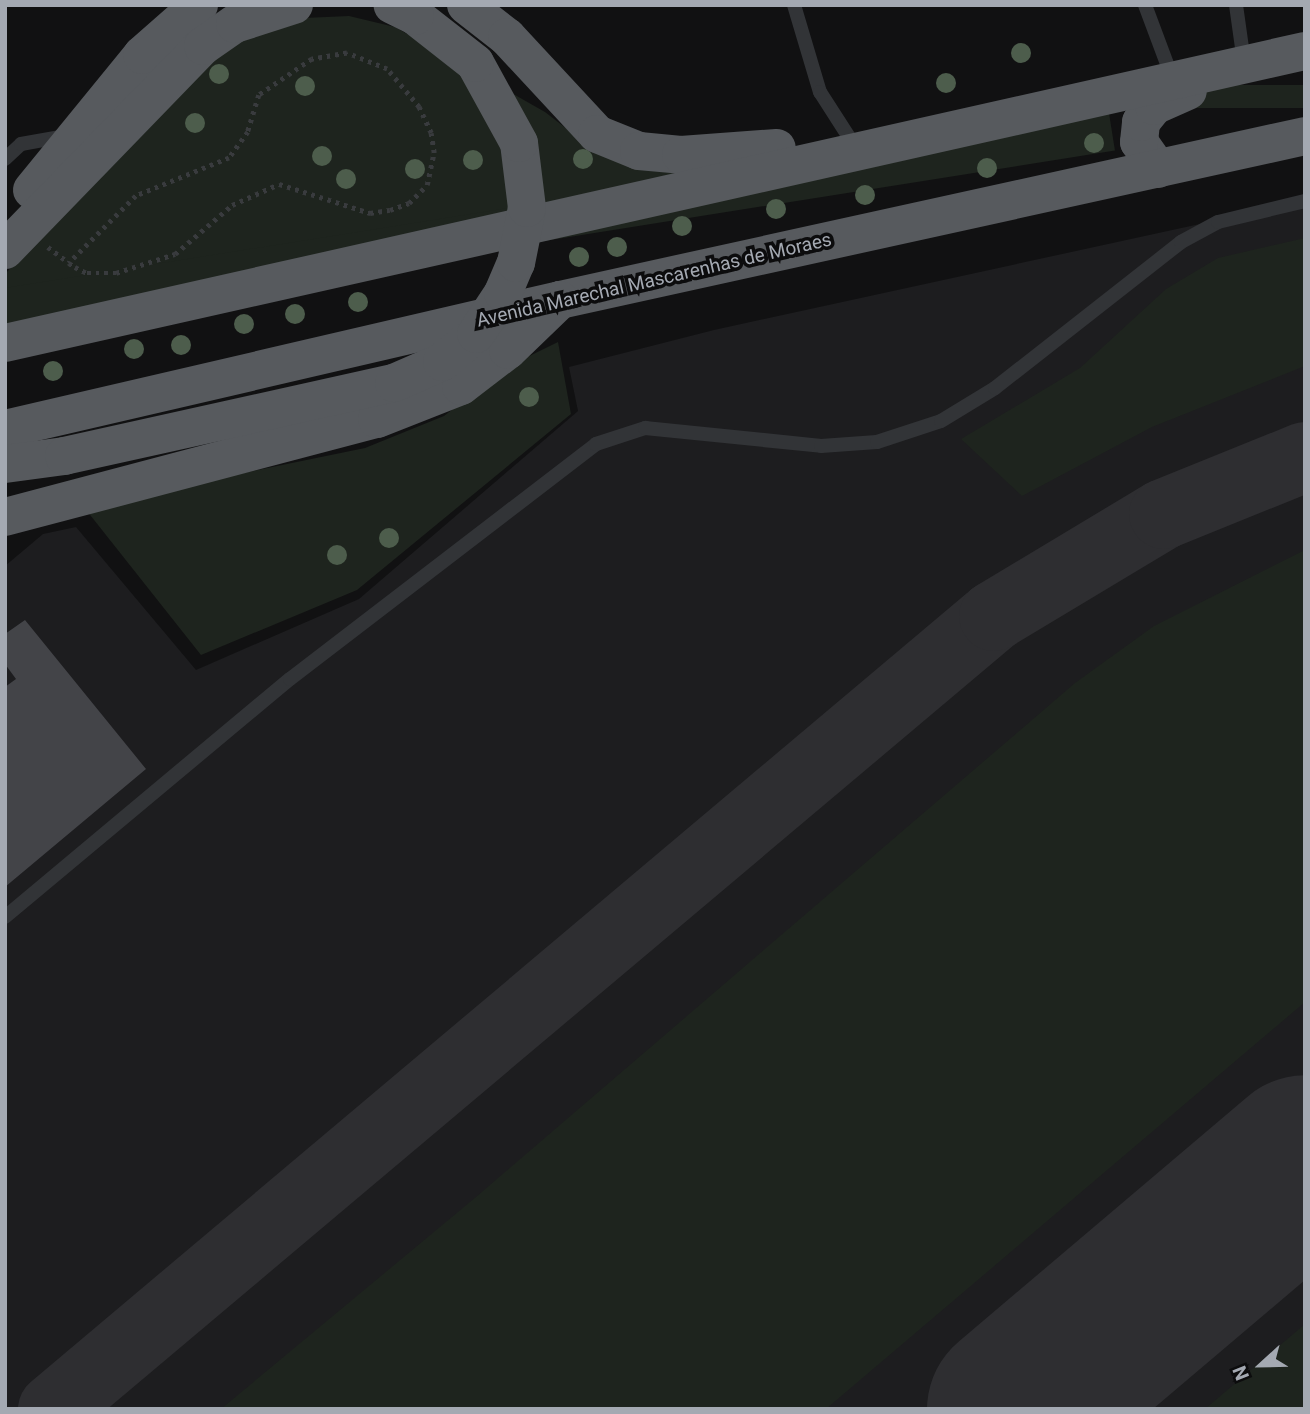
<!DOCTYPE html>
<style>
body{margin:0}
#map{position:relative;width:1310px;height:1414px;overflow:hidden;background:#111112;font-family:Roboto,sans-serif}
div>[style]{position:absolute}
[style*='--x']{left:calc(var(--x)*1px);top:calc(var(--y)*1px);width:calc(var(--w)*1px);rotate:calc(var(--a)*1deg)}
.built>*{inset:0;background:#1d1d1f}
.green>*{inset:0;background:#1e241e;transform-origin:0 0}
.taxiway>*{height:70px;margin:-35px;padding:0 35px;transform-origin:35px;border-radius:35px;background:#2e2e31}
.runway>*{height:177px;margin:-88.5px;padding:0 88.5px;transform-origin:88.5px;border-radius:88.5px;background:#2e2e31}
.building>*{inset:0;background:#434448}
.path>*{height:4.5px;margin-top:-2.25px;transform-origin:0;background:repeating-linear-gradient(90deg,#393b3e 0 3.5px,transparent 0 8.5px)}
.service>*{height:14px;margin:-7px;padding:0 7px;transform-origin:7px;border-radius:7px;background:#323437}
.trunk>*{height:38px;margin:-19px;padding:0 19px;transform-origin:19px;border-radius:19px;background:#575a5e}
.trunk-bridge>*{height:38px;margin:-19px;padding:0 19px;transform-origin:19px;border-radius:19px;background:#575a5e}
.trees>*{width:20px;height:20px;margin:-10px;border-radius:50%;background:#4d5d4c}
span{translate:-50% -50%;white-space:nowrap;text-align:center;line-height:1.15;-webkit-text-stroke:7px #0c0c0d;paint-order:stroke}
.street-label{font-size:19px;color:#a4a9b2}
.frame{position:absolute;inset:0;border:7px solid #a4a9b2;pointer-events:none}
.north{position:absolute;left:1226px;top:1330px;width:70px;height:70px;-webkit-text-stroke:5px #0c0c0d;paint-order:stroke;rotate:248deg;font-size:19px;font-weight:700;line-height:28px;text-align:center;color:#a4a9b2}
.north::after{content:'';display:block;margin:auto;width:24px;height:32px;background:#a4a9b2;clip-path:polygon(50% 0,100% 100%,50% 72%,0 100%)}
</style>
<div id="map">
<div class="built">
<div style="clip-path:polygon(1305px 201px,1305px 1409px,5px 1409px,5px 566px,43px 534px,76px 527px,196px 670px,359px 599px,578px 411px,569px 367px,714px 330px)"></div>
</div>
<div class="green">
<div style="clip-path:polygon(349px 16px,395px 27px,545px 112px,589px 146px,729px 167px,5px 328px,5px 274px,162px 106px,232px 45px,304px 18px)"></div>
<div style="left:1305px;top:85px;width:23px;height:148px;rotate:90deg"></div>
<div style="left:1109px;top:113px;width:38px;height:1131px;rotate:81deg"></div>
<div style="clip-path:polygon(1305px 238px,1305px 366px,1152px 427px,1022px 496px,961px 439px,1080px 368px,1166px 289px,1218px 258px)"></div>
<div style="clip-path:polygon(558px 342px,571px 414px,357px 590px,201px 655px,83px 506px,365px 448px,444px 416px,507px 367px)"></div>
<div style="clip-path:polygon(1305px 550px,1305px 1002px,826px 1409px,221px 1409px,476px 1197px,1075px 683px,1154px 626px)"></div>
<div style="clip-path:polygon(1305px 1324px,1305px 1409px,1205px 1409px)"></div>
</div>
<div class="taxiway">
<div style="--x:53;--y:1409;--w:1231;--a:-40.12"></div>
<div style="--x:994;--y:616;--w:198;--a:-31"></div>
<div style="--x:1164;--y:514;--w:152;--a:-22"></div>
</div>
<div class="runway">
<div style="--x:1015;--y:1409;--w:380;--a:-40.3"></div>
</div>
<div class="building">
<div style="clip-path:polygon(25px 620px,146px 769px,5px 887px,5px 687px,16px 679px,5px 664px,5px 634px)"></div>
</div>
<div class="path">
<div style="--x:48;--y:247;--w:26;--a:37"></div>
<div style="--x:69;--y:263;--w:7;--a:34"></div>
<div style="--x:75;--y:267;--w:13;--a:27"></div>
<div style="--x:87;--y:273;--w:29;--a:0"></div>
<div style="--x:116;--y:273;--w:62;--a:-17.9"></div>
<div style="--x:175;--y:254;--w:75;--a:-40.7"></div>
<div style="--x:232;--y:205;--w:51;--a:-24.1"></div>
<div style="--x:279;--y:184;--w:96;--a:17.7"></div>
<div style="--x:370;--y:213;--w:20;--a:-9"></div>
<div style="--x:390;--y:210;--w:20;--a:-20"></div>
<div style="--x:409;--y:203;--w:25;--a:-45"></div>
<div style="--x:427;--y:185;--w:33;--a:-78"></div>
<div style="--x:434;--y:153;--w:20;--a:-99"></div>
<div style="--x:431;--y:133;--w:29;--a:-115"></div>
<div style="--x:419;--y:107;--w:50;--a:-130.1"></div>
<div style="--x:387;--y:69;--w:43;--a:-158.2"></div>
<div style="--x:347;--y:53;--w:36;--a:170"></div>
<div style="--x:312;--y:59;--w:64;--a:145.8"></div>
<div style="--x:259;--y:95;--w:39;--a:107"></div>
<div style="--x:248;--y:132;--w:32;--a:126"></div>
<div style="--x:229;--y:158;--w:100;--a:157.8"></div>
<div style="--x:136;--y:196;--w:95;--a:135"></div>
</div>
<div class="service">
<div style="--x:794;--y:5;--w:91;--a:73.4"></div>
<div style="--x:820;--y:92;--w:67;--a:57.3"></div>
<div style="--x:1145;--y:5;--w:80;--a:69.5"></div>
<div style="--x:1236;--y:5;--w:58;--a:82"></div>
<div style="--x:5;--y:159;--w:22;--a:-43"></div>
<div style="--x:21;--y:144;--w:46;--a:-10.1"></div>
<div style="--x:5;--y:917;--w:371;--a:-39.9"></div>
<div style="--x:290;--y:679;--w:386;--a:-37.5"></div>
<div style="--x:596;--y:444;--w:52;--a:-18.1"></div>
<div style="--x:645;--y:428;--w:177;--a:5.8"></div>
<div style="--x:821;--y:446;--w:56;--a:-4.1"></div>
<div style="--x:877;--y:442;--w:67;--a:-18.2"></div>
<div style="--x:941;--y:421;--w:63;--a:-31.4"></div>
<div style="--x:995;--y:388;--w:236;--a:-38.1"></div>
<div style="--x:1181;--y:242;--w:42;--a:-28.4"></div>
<div style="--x:1218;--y:222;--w:89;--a:-13.6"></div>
</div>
<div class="trunk">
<div style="--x:466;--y:5;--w:52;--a:38"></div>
<div style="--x:507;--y:37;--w:132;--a:47.1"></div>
<div style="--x:597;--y:134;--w:45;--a:22"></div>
<div style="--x:639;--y:151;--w:42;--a:5.4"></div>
<div style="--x:681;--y:155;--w:96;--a:-4.2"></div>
<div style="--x:1158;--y:169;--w:33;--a:-125"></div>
<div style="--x:1139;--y:142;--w:20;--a:-84"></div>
<div style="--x:1141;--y:122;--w:21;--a:-51"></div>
<div style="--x:1154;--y:106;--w:37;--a:-24"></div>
<div style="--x:32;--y:190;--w:174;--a:-50.8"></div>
<div style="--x:142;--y:55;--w:76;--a:-41.3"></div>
<div style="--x:5;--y:250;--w:284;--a:-45.9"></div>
<div style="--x:203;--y:46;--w:39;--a:-35"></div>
<div style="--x:235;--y:24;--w:62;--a:-17.9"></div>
<div style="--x:5;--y:343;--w:1332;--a:-12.66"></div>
<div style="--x:5;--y:429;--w:570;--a:-13.09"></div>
<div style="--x:560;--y:300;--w:763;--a:-12.41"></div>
<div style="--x:5;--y:464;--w:60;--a:-7.7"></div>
<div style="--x:5;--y:517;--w:385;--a:-14.8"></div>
<div style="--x:377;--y:419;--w:90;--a:-21.4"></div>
<div style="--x:461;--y:386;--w:59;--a:-37.5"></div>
<div style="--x:508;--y:350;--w:72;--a:-43.9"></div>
</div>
<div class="trunk-bridge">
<div style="--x:64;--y:456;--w:338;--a:-12.5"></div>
<div style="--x:394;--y:383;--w:52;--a:-23.6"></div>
<div style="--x:442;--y:362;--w:44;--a:-39.5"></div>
<div style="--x:476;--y:334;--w:49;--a:-56.6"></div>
<div style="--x:503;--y:293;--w:33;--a:-67"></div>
<div style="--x:516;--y:263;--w:56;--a:-78.7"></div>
<div style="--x:527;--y:208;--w:65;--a:-97"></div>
<div style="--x:519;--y:143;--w:91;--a:-118.8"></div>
<div style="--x:475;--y:63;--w:76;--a:-141.9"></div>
<div style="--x:415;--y:16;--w:25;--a:-154"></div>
</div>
<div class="trees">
<div style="left:1021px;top:53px"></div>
<div style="left:219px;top:74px"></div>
<div style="left:946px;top:83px"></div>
<div style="left:305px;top:86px"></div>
<div style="left:195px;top:123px"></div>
<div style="left:1094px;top:143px"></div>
<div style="left:322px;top:156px"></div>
<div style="left:583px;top:159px"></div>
<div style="left:473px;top:160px"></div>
<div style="left:987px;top:168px"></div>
<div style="left:415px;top:169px"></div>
<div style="left:346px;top:179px"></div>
<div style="left:865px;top:195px"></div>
<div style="left:776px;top:209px"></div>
<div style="left:682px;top:226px"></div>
<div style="left:617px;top:247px"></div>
<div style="left:579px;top:257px"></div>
<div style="left:358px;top:302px"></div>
<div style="left:295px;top:314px"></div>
<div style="left:244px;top:324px"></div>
<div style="left:181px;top:345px"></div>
<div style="left:134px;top:349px"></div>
<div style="left:53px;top:371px"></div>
<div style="left:529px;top:397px"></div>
<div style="left:389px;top:538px"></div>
<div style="left:337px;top:555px"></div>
</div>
<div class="street-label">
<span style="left:654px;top:280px;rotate:-13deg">Avenida Marechal Mascarenhas de Moraes</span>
</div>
<div class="frame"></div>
<div class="north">N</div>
</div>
